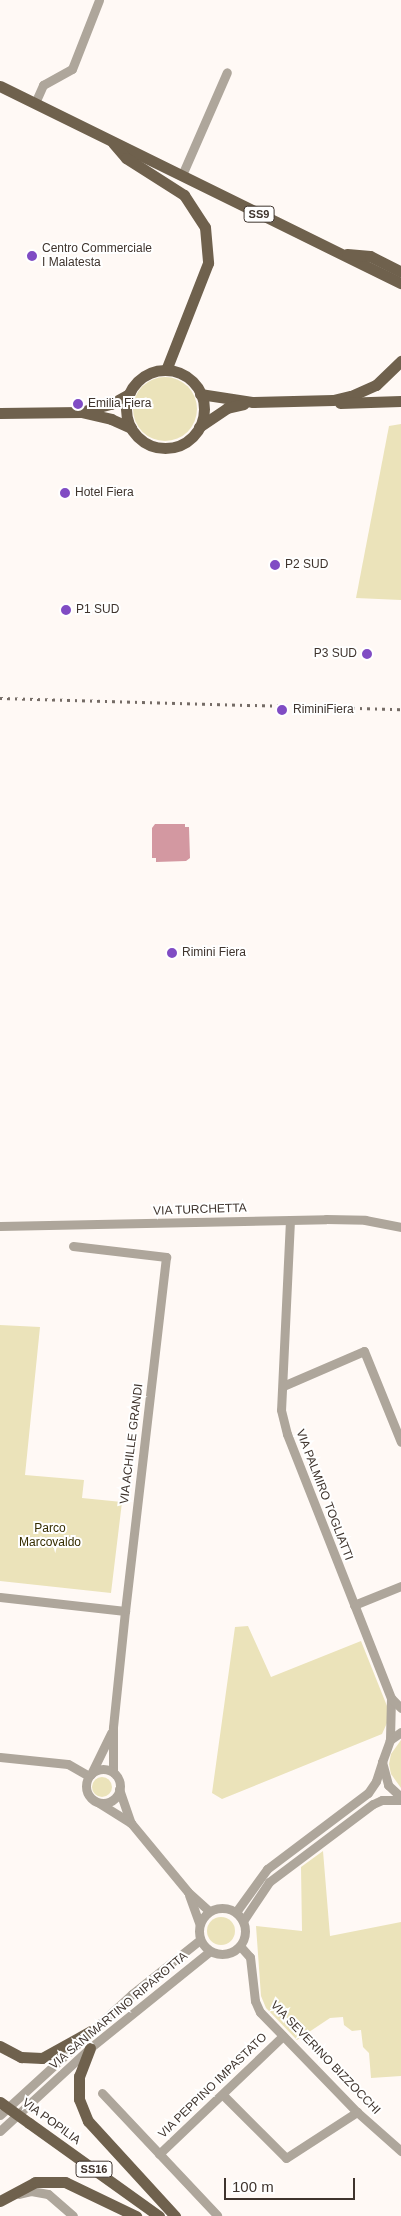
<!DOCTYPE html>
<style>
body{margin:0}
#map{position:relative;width:401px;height:2216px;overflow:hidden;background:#fff9f5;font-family:Helvetica,sans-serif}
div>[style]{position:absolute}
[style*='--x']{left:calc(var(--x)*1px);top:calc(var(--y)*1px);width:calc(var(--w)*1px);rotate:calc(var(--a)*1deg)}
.green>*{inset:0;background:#ebe3ba}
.round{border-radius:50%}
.water>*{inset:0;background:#d398a1}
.minor>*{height:9px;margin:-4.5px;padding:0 4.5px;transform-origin:4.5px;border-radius:4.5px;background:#aea69b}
.minor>.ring{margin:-4.5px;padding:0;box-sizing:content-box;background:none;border:9px solid #aea69b;border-radius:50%}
.major>*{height:11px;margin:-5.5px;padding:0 5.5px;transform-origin:5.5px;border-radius:5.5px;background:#6f614d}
.major>.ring{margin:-5.5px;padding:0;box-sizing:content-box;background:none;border:11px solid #6f614d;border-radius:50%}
.rail>*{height:2.5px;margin-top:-1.25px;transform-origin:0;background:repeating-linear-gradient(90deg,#756c66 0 2.5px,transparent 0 7.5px)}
.major-bridge>*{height:11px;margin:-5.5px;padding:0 5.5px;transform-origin:5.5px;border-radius:5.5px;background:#6f614d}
.dots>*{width:14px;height:14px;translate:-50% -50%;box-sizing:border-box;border:2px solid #fff;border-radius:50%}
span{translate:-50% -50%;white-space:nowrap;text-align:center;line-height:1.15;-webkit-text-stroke:4px #fff;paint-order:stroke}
.shield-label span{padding:1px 4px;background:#fff;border:1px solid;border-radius:4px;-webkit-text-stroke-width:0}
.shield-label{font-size:11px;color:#3f342d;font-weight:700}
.poi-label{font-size:12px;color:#3f342d}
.left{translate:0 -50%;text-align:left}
.right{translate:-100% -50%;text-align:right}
.street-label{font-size:12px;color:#3f342d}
.park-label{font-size:12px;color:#352d00}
.scale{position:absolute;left:224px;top:2178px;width:131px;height:22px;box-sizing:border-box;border:2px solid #3f342d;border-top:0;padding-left:6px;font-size:15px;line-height:18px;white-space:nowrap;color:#3f342d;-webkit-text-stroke:4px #fff;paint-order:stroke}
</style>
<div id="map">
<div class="green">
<div class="round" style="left:133px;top:377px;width:64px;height:64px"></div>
<div style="clip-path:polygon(401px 424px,401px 600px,356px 598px,389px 426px)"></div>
<div style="clip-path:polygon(0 1325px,40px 1327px,25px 1475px,84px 1480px,82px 1498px,122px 1502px,111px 1593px,0 1581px)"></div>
<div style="clip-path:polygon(248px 1626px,271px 1677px,361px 1641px,387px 1706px,387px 1723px,382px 1734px,222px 1799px,212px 1793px,235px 1627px)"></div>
<div style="clip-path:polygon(401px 1740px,401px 1788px,391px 1774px,389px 1764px,391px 1754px)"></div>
<div class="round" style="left:92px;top:1777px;width:20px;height:20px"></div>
<div style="clip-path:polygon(323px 1851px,330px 1936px,401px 1922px,401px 2076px,371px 2078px,369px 2053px,363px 2047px,361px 2030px,352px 2031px,344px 2025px,343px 2017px,330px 2018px,297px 2040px,266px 2008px,261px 1996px,256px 1926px,302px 1931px,301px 1867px)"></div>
<div class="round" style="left:207px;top:1917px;width:28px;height:28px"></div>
</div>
<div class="water">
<div style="clip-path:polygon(155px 824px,185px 824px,185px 827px,189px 827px,190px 858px,186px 861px,156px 862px,156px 858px,152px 858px,152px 828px)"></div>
</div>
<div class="minor">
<div style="--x:35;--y:103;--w:20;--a:-66"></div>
<div style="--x:43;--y:85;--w:33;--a:-29"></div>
<div style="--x:72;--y:69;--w:74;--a:-68.6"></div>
<div style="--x:182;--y:175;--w:112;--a:-66.4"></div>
<div style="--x:290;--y:1220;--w:190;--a:92.7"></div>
<div style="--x:281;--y:1410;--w:25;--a:76"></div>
<div style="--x:287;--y:1434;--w:284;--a:68.5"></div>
<div style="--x:391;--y:1698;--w:42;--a:91.4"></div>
<div style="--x:0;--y:1226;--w:326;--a:-1.2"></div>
<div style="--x:326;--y:1219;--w:39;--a:1"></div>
<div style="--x:365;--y:1220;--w:37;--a:11"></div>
<div style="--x:73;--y:1246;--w:94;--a:6.7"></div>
<div style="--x:166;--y:1257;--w:356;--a:96.6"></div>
<div style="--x:125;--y:1611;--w:118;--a:95.9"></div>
<div style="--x:113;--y:1728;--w:44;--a:90"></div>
<div style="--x:283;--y:1386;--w:88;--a:-23.4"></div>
<div style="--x:364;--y:1351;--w:98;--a:67.9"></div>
<div style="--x:0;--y:1597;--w:126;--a:6.4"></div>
<div style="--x:354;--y:1605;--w:51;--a:-22"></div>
<div style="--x:391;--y:1698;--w:14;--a:45"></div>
<div style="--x:401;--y:1732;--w:14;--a:144"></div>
<div style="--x:390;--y:1740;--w:23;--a:110"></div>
<div style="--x:382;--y:1762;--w:24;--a:75"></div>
<div style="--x:388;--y:1785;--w:18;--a:43"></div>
<div style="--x:0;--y:1757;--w:68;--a:5.9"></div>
<div style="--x:68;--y:1764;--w:24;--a:30"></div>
<div class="ring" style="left:86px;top:1769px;width:25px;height:25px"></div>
<div style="--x:91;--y:1774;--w:46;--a:-64"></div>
<div style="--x:119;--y:1789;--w:36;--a:71"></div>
<div style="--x:99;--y:1803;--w:38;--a:32"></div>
<div style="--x:131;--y:1823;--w:89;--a:50.4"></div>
<div style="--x:188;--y:1892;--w:28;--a:42"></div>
<div style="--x:189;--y:1895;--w:30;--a:70"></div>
<div class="ring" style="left:199px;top:1908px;width:37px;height:37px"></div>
<div style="--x:236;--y:1912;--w:53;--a:-54.2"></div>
<div style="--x:267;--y:1869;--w:126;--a:-37"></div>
<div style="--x:368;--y:1793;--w:14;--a:-56"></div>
<div style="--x:376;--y:1781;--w:20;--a:-72"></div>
<div style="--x:243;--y:1921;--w:47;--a:-56.3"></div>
<div style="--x:269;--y:1882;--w:130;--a:-36.9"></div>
<div style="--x:373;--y:1804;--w:10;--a:-24"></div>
<div style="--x:382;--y:1800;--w:19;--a:0"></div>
<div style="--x:240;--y:1946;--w:15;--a:48"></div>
<div style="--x:250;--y:1957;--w:44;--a:83.5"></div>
<div style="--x:255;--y:2001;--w:12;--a:66"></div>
<div style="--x:260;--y:2012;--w:139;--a:45.9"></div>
<div style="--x:357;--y:2112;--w:59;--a:41.6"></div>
<div style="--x:102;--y:2093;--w:168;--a:46.7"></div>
<div style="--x:223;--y:2095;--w:89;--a:45"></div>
<div style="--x:286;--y:2158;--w:85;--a:-32.9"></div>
<div style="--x:0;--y:2115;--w:179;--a:-42.5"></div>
<div style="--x:132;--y:1994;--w:87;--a:-38.5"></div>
<div style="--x:0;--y:2131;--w:122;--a:-42.7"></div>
<div style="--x:90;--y:2048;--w:154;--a:-38.9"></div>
<div style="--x:159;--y:2154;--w:171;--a:-43.6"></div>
<div style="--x:19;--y:2194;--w:12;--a:-14"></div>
<div style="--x:31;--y:2191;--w:17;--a:10"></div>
<div style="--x:48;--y:2194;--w:33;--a:41"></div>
</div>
<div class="major">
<div style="--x:0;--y:86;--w:447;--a:26.2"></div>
<div style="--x:113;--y:143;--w:20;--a:49"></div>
<div style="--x:126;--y:158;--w:69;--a:32.5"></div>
<div style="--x:184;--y:195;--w:38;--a:57"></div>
<div style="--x:205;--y:227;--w:36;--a:85"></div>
<div style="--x:208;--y:263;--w:115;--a:111.4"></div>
<div style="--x:347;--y:254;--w:23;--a:5"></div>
<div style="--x:370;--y:256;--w:35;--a:27"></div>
<div class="ring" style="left:126px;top:370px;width:67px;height:67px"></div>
<div style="--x:200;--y:394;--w:54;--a:8.6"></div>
<div style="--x:253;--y:402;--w:80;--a:-1.4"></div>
<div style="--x:333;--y:400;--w:18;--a:-13"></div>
<div style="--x:351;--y:396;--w:27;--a:-24"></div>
<div style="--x:376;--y:385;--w:35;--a:-44"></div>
<div style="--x:340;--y:403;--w:61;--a:-1.9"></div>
<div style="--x:84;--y:411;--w:28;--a:-15"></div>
<div style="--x:111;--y:404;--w:21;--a:-29"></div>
<div style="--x:0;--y:413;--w:81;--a:-0.7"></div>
<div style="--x:81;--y:412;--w:31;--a:13"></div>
<div style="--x:111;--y:419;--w:22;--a:24"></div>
<div style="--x:199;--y:427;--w:34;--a:-34"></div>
<div style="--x:227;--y:408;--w:17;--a:-13"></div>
<div style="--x:0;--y:2046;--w:24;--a:28"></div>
<div style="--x:21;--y:2057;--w:21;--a:3"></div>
<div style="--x:42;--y:2058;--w:56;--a:-28.9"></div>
<div style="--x:90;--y:2048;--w:30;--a:111"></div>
<div style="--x:79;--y:2076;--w:23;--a:90"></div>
<div style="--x:79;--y:2099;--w:24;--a:68"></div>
<div style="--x:88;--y:2121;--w:129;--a:47.5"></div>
<div style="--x:29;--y:2123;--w:160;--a:35.6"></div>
<div style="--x:0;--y:2201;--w:40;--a:-28"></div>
<div style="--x:35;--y:2182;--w:30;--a:0"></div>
<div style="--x:65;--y:2182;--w:79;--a:25.6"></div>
</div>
<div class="rail">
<div style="--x:0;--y:698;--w:401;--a:1.6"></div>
</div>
<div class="major-bridge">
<div style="--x:0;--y:2102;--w:36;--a:36"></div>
</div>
<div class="dots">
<div style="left:32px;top:256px;background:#804cc4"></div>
<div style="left:78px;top:404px;background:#804cc4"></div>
<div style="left:65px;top:493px;background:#804cc4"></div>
<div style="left:275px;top:565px;background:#804cc4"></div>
<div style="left:66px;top:610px;background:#804cc4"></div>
<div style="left:367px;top:654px;background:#804cc4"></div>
<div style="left:282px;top:710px;background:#804cc4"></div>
<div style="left:172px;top:953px;background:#804cc4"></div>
</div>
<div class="shield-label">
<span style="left:259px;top:214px">SS9</span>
<span style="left:94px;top:2169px">SS16</span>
</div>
<div class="poi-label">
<span class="left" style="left:42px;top:256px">Centro Commerciale<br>I Malatesta</span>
<span class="left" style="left:88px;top:404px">Emilia Fiera</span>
<span class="left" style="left:75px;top:493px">Hotel Fiera</span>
<span class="left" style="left:285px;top:565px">P2 SUD</span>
<span class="left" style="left:76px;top:610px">P1 SUD</span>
<span class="right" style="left:357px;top:654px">P3 SUD</span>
<span class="left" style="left:293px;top:710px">RiminiFiera</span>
<span class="left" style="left:182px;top:953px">Rimini Fiera</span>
</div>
<div class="street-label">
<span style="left:200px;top:1210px;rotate:-2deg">VIA TURCHETTA</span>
<span style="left:132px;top:1444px;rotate:-83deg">VIA ACHILLE GRANDI</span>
<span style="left:324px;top:1495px;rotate:69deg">VIA PALMIRO TOGLIATTI</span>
<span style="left:119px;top:2011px;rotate:-40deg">VIA SAN MARTINO RIPAROTTA</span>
<span style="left:325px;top:2058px;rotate:46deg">VIA SEVERINO BIZZOCCHI</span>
<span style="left:213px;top:2086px;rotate:-44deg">VIA PEPPINO IMPASTATO</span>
<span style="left:51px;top:2122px;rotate:36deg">VIA POPILIA</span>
</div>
<div class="park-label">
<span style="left:50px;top:1536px">Parco<br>Marcovaldo</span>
</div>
<div class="scale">100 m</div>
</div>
